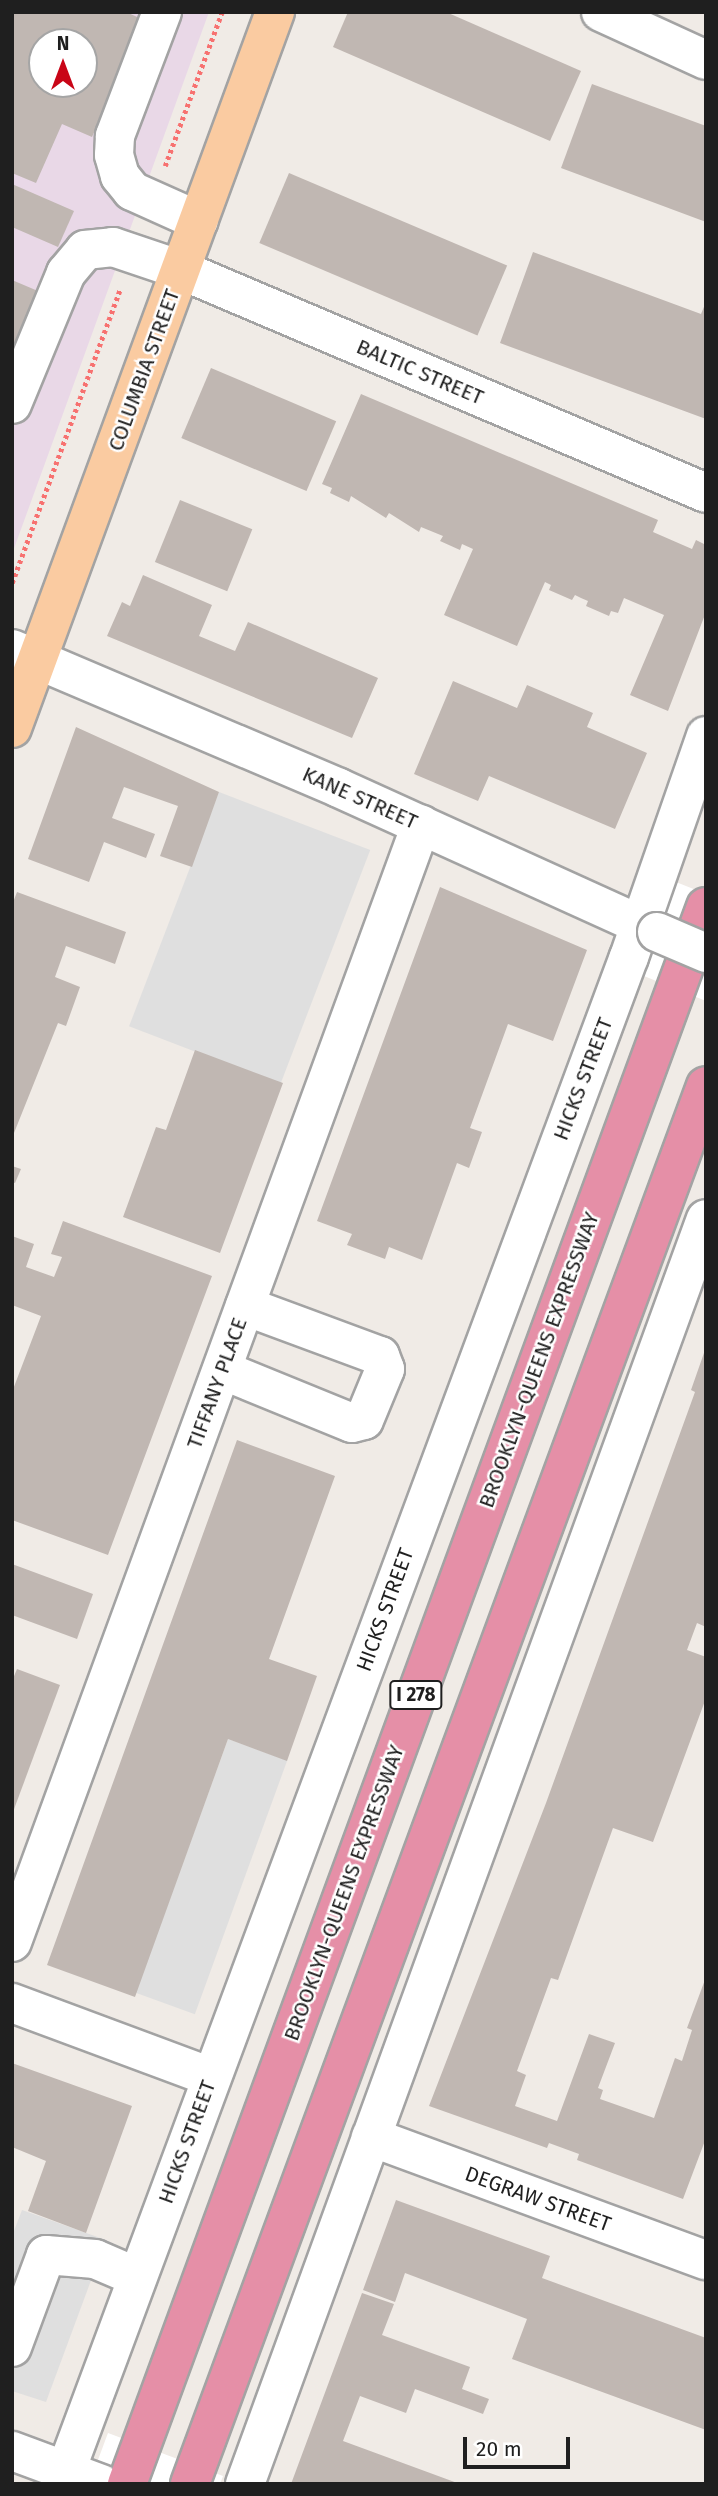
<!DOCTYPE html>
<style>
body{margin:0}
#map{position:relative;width:718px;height:2496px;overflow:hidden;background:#f0ebe6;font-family:"Fira Sans",sans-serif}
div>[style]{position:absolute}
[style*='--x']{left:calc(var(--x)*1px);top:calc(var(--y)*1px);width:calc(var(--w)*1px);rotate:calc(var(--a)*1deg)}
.industrial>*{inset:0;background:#e9d8e7}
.parking>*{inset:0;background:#dfdfdf;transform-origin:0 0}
.pier>*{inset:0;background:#fff}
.building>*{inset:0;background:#c0b7b2;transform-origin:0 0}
.path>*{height:4.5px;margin-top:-2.25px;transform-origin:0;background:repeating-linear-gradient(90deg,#f77170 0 3.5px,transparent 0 7px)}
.roads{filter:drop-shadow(2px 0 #a3a3a3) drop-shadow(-2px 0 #a3a3a3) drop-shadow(0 2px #a3a3a3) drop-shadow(0 -2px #a3a3a3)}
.minor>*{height:38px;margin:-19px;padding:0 19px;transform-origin:19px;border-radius:19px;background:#fff}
.major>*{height:38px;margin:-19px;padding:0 19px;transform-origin:19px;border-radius:19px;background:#facba1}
.highway>*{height:38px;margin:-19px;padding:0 19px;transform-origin:19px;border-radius:19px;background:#e58fa7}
.bridges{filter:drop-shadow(2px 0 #a3a3a3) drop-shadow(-2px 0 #a3a3a3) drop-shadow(0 2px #a3a3a3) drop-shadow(0 -2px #a3a3a3)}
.minor-bridge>*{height:38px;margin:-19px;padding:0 19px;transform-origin:19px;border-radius:19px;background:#fff}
span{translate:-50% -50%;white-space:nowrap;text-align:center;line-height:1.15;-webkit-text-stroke:5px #fff;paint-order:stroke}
.shield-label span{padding:2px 5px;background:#fff;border:2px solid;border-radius:5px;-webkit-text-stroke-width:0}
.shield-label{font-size:19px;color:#1f1f1f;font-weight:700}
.street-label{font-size:21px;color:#1f1f1f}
.frame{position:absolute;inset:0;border:14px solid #1f1f1f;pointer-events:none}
.north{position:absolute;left:28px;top:28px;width:70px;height:70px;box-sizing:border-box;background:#fff;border:2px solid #a5a5a5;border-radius:50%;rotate:0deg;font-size:19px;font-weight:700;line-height:28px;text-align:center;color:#1f1f1f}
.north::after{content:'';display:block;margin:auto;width:24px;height:32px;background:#c90517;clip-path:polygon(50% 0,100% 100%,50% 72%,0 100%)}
.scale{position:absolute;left:463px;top:2437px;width:107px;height:32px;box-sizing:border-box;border:4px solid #1f1f1f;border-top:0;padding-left:9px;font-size:21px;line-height:24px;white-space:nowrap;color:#1f1f1f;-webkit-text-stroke:5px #fff;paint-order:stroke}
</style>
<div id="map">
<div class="industrial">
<div style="clip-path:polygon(evenodd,12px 12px,209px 12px,12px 554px,12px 12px,42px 42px,84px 42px,84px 84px,42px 84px,42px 42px)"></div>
</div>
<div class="parking">
<div style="left:219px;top:792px;width:162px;height:251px;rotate:21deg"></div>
<div style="left:228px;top:1739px;width:63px;height:270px;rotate:20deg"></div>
<div style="clip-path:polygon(22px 2210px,106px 2240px,46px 2402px,12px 2391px,12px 2236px)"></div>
</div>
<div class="pier">
<div style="clip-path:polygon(676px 882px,706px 894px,706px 1001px,639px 974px)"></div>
<div style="clip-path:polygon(108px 2433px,223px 2476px,220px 2484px,89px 2484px)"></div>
</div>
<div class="building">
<div style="clip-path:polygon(evenodd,12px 12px,126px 12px,144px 20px,92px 137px,62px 124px,36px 183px,12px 173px,12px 12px,42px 42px,84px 42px,84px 84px,42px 84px,42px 42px)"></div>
<div style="clip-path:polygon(348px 12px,446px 12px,581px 71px,550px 141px,333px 47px)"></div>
<div style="clip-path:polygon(592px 84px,706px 126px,706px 222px,561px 168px)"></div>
<div style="left:289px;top:173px;width:237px;height:76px;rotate:23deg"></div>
<div style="clip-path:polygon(12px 184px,74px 211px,58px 247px,12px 227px)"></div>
<div style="clip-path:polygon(533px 252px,701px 314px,706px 302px,706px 419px,500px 343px)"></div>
<div style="clip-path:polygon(12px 280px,45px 294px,12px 368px)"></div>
<div style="left:211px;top:368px;width:136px;height:76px;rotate:23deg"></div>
<div style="clip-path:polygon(361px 394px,658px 520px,653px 532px,692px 549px,696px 540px,706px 545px,706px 612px,668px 711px,630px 695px,664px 615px,624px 598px,618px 613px,611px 611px,609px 616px,586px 606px,588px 601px,581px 598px,575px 595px,572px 600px,549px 590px,551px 585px,545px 582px,517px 646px,444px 615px,473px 549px,462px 544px,460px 550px,440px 541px,443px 536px,421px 527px,419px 532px,389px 513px,386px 518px,351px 496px,349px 502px,330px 493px,332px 488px,322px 484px)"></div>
<div style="left:180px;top:500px;width:78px;height:67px;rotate:22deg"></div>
<div style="clip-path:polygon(143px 575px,212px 605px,199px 636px,235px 651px,248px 622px,378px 678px,352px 738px,107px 636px,122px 602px,130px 606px)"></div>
<div style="clip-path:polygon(453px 681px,517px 708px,527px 685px,593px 713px,587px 727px,647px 753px,615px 829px,489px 776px,478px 801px,414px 774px)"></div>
<div style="clip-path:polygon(76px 727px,219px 792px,192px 867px,160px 856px,178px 806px,124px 787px,112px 818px,155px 834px,146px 858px,104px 842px,89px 882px,28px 859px)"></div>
<div style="clip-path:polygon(440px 887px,587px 950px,553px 1041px,508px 1024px,470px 1128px,482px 1132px,469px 1168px,457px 1163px,422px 1260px,389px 1247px,385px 1259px,347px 1245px,352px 1234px,317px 1221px)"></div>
<div style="clip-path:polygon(17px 892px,126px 932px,115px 964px,66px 946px,55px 977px,80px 987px,66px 1026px,58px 1023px,12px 1138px,12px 905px)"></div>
<div style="clip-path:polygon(195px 1050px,283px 1083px,220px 1253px,123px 1217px,156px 1127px,166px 1130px)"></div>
<div style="clip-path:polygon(12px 1166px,21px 1169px,15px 1183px,12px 1182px)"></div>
<div style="clip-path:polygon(63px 1221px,212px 1276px,108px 1555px,12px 1520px,12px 1392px,41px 1316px,12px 1305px,12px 1236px,34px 1244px,26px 1267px,54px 1277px,62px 1257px,51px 1254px)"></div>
<div style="clip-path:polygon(705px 1350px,706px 1627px,697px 1623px,687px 1650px,706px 1657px,706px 1698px,653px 1842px,613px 1828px,558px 1980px,551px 1978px,517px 2071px,526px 2075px,515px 2106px,557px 2121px,589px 2034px,615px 2043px,598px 2088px,603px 2090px,600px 2099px,654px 2118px,675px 2058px,682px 2061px,692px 2030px,687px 2028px,706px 1977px,706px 2138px,683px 2199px,577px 2160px,579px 2154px,549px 2143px,547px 2148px,429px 2106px,546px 1803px,695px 1392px,691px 1390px)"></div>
<div style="clip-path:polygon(237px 1440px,335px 1476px,269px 1659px,317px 1676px,287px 1761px,228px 1739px,135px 1997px,47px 1965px)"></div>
<div style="clip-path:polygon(12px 1564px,93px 1594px,77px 1639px,12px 1615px)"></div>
<div style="clip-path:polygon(17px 1669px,60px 1685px,13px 1812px,12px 1681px)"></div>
<div style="clip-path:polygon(12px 2063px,132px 2106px,86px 2233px,28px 2211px,46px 2161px,12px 2147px)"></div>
<div style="clip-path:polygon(396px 2200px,550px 2256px,542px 2278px,706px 2338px,706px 2430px,512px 2359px,527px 2319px,405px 2273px,395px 2302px,363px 2290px)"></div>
<div style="clip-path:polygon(362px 2293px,394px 2304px,382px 2335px,470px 2367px,462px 2389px,489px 2399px,483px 2414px,415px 2389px,406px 2413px,360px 2396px,343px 2441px,460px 2484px,291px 2484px)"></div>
</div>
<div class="path">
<div style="--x:165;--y:166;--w:164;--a:-69.7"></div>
<div style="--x:12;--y:583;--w:313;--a:-69.8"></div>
</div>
<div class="roads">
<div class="minor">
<div style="--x:162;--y:12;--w:133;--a:110.8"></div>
<div style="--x:115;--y:136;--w:19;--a:93"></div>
<div style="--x:114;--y:155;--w:22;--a:74"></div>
<div style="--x:120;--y:176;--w:19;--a:51"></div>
<div style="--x:132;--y:191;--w:73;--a:24.1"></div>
<div style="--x:601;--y:12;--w:115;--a:24.6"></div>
<div style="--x:12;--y:404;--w:142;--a:-67.6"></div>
<div style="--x:66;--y:273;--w:30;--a:-50"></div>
<div style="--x:85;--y:250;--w:28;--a:-6"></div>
<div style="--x:113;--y:247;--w:72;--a:18.7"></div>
<div style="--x:181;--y:270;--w:570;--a:23.01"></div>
<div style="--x:12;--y:649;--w:355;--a:23"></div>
<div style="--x:339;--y:788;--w:349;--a:24.4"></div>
<div style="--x:222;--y:1370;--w:140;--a:22.2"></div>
<div style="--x:352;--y:1423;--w:12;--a:-14"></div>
<div style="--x:364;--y:1420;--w:55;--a:-67.6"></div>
<div style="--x:385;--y:1369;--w:14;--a:-111"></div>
<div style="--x:380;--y:1356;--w:144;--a:-159.7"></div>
<div style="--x:12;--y:1942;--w:1190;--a:-69.89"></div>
<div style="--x:12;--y:2003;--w:212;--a:20.4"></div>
<div style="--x:371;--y:2137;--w:357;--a:20.2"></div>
<div style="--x:12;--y:2347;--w:98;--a:-69.7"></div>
<div style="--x:46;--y:2255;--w:49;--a:4.7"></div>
<div style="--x:95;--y:2259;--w:46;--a:23.2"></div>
<div style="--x:12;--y:2451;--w:95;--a:20.3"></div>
<div style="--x:61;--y:2484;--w:1629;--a:-69.6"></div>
<div style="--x:629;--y:957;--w:234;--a:-70.8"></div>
<div style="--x:245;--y:2484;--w:1346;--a:-69.98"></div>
</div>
<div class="major">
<div style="--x:12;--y:728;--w:763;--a:-69.83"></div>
</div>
<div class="highway">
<div style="--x:127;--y:2484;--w:1680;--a:-69.84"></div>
<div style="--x:190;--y:2484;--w:1490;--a:-69.74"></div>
</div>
</div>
<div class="bridges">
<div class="minor-bridge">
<div style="--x:657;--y:932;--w:53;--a:23.2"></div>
</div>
</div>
<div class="shield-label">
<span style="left:416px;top:1695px">I 278</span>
</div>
<div class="street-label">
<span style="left:144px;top:370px;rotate:-70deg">COLUMBIA STREET</span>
<span style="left:420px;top:372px;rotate:23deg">BALTIC STREET</span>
<span style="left:360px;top:798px;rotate:24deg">KANE STREET</span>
<span style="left:583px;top:1079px;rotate:-69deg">HICKS STREET</span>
<span style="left:539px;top:1360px;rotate:-70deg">BROOKLYN-QUEENS EXPRESSWAY</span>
<span style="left:217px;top:1383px;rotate:-70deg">TIFFANY PLACE</span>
<span style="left:385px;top:1610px;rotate:-70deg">HICKS STREET</span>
<span style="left:344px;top:1893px;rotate:-70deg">BROOKLYN-QUEENS EXPRESSWAY</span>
<span style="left:187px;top:2142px;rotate:-70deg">HICKS STREET</span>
<span style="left:538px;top:2199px;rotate:20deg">DEGRAW STREET</span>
</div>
<div class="frame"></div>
<div class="north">N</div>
<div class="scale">20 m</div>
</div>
